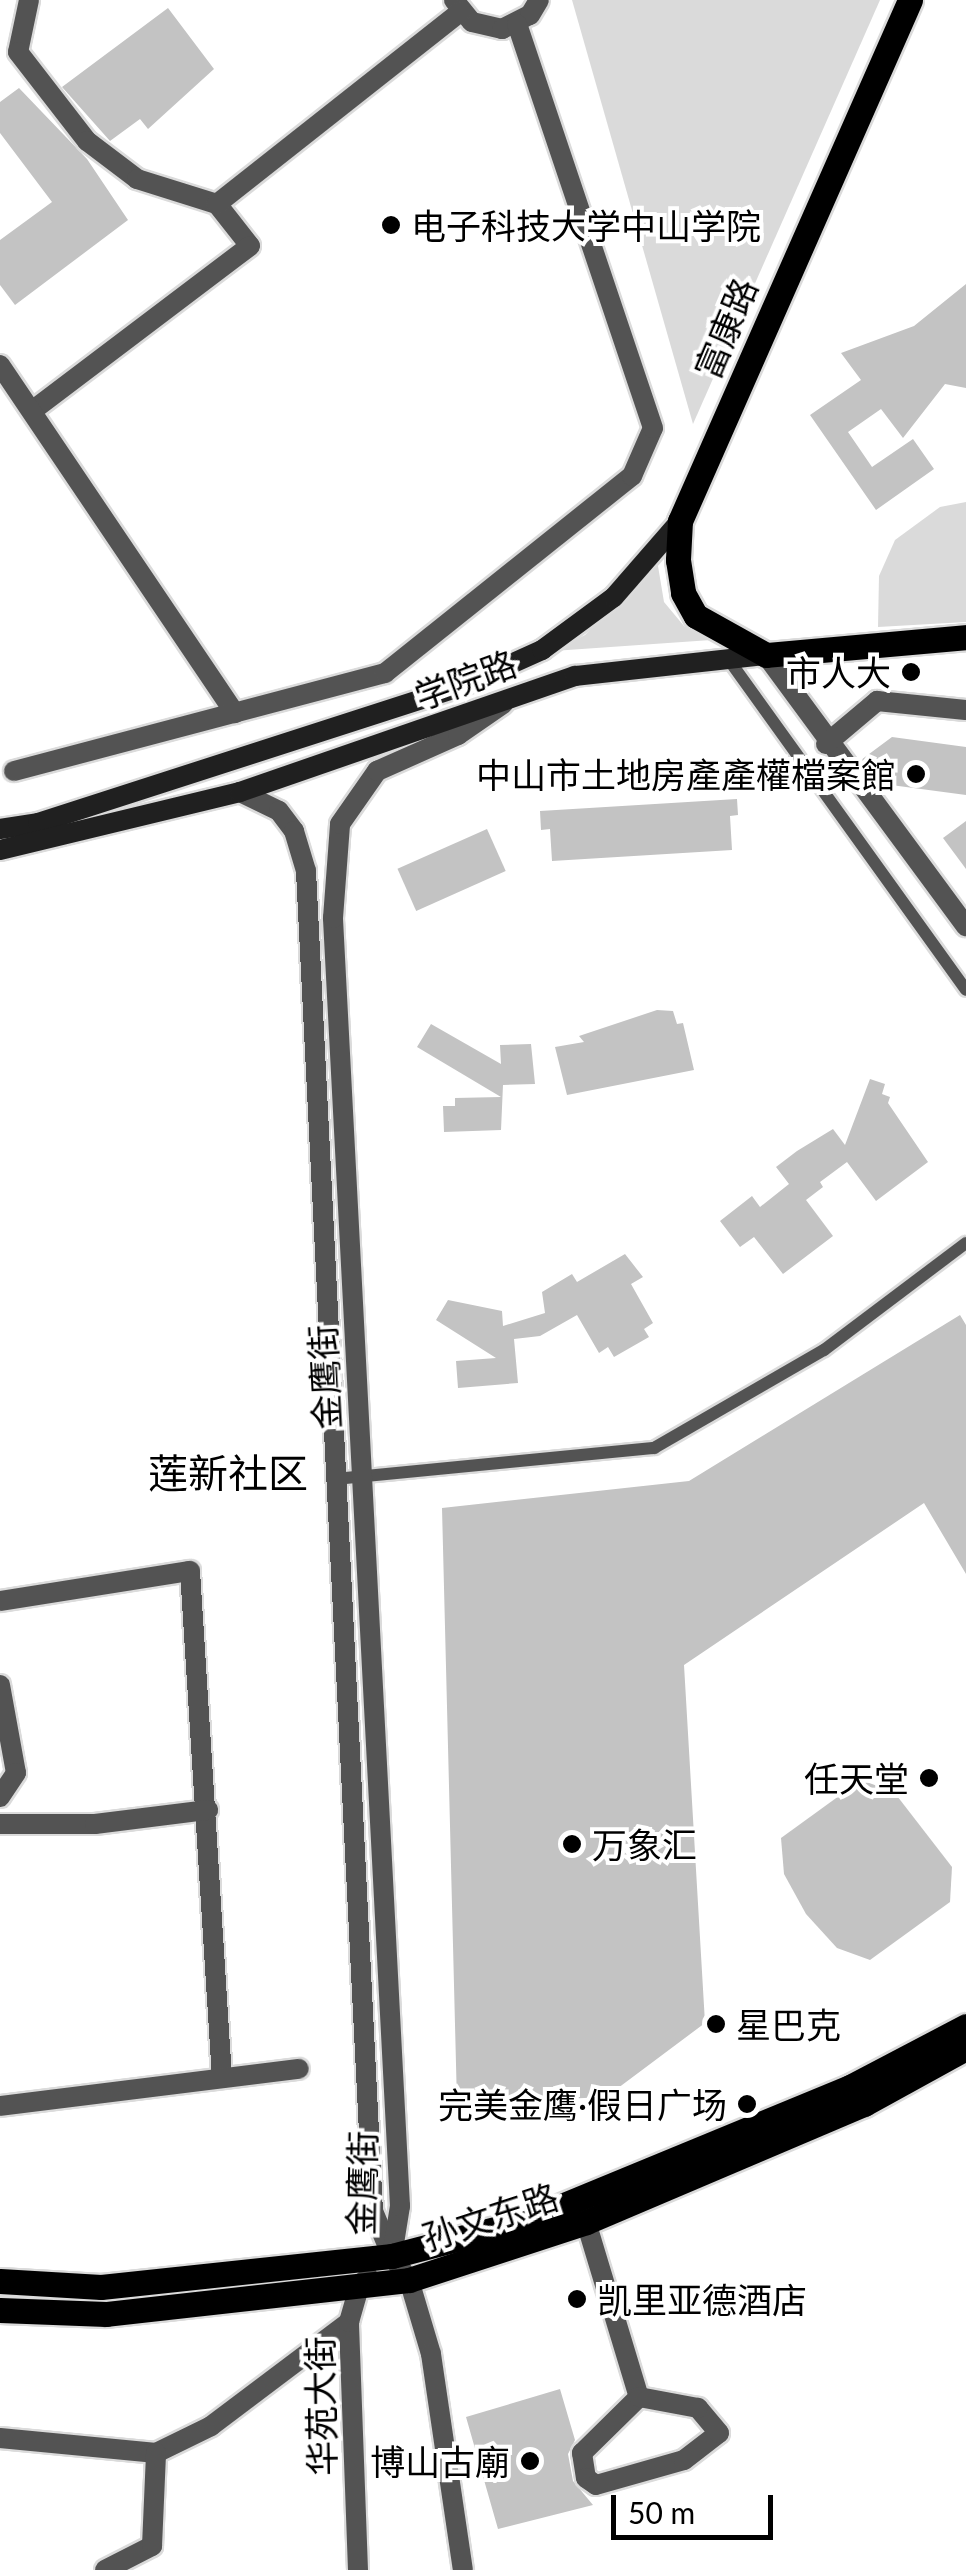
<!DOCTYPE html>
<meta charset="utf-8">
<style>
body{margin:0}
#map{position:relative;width:966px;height:2570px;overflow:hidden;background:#fff;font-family:Lato,"Noto Sans SC",sans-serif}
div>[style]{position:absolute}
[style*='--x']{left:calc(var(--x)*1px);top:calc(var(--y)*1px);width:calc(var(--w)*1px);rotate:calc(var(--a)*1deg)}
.green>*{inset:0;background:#dadada}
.building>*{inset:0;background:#c3c3c3;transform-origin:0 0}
.roads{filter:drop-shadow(2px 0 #dbdbdb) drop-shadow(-2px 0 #dbdbdb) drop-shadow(0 2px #dbdbdb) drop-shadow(0 -2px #dbdbdb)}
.service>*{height:12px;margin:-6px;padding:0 6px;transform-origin:6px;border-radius:6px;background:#535353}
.minor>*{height:20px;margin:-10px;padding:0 10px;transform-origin:10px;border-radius:10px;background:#535353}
.tertiary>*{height:20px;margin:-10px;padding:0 10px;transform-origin:10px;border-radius:10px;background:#535353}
.secondary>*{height:20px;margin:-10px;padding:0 10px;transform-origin:10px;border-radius:10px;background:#202020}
.primary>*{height:25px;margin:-12.5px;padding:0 12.5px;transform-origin:12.5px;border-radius:12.5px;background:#000}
.dots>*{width:28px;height:28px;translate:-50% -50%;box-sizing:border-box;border:5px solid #fff;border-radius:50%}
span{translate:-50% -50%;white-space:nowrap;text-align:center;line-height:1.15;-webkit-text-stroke:8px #fff;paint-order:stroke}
.poi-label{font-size:35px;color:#000}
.left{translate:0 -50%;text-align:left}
.right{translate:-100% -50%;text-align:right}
.street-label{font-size:35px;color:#000}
.quarter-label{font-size:40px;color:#000}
.scale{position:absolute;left:611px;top:2495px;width:162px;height:45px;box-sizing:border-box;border:5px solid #000;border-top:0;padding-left:12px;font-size:30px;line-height:35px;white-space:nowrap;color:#000;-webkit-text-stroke:8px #fff;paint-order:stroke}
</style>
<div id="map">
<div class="green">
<div style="clip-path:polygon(572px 0,880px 0,693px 424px)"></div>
<div style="clip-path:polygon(966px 502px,966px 622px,878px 627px,879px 576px,895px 540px,940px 507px)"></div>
<div style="clip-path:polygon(657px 560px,664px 602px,684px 626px,711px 640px,553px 651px,585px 635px)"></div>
</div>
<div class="building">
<div style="clip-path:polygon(168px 8px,214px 69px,148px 129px,140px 119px,110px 141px,62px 87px)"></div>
<div style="clip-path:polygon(19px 88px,87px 159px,128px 220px,15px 305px,0 285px,0 240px,52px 202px,0 133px,0 102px)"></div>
<div style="clip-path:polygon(966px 284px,966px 388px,945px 384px,903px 438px,881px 409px,848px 432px,872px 467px,913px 439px,934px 469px,876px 510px,810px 415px,861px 380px,841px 353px,914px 326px)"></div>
<div style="clip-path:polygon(892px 737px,966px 747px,966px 795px,891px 785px,883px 791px,861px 760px)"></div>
<div style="clip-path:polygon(737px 799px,738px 815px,730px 816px,732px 850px,552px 861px,550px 829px,541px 830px,540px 811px)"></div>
<div style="clip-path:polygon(966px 821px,966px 869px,943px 838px)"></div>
<div style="left:487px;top:829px;width:46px;height:98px;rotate:66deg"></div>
<div style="clip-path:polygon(657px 1010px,673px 1011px,677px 1024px,683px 1023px,694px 1070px,567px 1095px,555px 1047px,584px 1042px,579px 1036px)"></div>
<div style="clip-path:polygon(431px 1024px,501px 1064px,500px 1045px,531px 1044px,535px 1084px,503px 1085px,501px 1130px,444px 1132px,443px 1106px,455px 1106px,455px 1098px,501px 1097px,417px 1047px)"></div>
<div style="clip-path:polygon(870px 1079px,885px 1084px,882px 1094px,890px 1097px,888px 1103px,928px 1162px,876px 1201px,847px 1162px,820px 1182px,823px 1187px,806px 1200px,833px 1236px,783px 1274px,754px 1237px,740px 1247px,720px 1221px,752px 1196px,760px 1207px,789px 1184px,776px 1167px,797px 1151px,833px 1129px,845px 1145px)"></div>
<div style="clip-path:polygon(625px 1254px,643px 1277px,631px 1284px,653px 1323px,644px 1329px,649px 1337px,614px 1357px,608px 1347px,599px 1353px,577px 1315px,540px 1336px,514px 1339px,518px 1383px,458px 1388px,456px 1361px,496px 1358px,436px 1320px,448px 1300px,502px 1311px,503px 1326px,545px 1313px,542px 1292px,572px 1274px,577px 1282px)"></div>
<div style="clip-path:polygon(960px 1315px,966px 1325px,966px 1574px,924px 1503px,684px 1665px,705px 2023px,606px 2097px,457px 2104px,442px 1508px,689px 1481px)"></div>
<div style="clip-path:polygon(861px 1780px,894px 1792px,952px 1867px,950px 1902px,870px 1960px,837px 1948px,806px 1914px,784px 1874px,781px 1838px)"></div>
<div style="clip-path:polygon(560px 2389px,575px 2440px,568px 2454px,573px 2481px,593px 2505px,498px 2529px,466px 2417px)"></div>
</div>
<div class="roads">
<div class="service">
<div style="--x:729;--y:660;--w:406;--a:54.3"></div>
<div style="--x:336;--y:1479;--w:320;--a:-5.6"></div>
<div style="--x:654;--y:1448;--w:196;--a:-30"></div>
<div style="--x:824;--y:1350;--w:178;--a:-37"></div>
</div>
<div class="minor">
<div style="--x:29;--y:0;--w:53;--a:101.9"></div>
<div style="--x:18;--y:52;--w:113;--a:52.2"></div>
<div style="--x:87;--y:141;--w:63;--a:37.2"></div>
<div style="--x:137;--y:179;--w:84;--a:17.4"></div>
<div style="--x:217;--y:204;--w:53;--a:51.8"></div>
<div style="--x:250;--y:246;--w:273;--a:142.9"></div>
<div style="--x:454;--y:0;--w:28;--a:51"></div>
<div style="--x:472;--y:22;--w:31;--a:13"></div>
<div style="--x:502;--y:29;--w:31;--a:-27"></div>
<div style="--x:530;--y:15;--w:17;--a:-59"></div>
<div style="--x:217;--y:204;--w:311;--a:-38.3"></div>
<div style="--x:0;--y:365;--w:420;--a:56"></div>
<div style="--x:766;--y:655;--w:337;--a:53.6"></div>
<div style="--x:826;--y:744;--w:67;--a:-40.1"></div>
<div style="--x:877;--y:701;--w:89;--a:5.8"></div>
<div style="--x:14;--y:771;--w:384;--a:-14.8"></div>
<div style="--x:385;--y:673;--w:316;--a:-38.6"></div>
<div style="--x:632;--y:476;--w:52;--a:-66.4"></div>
<div style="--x:653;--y:428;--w:426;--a:-108.6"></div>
<div style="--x:0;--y:1601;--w:192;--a:-9"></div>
<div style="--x:190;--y:1571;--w:508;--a:86.39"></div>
<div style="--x:0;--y:1685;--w:89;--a:79.7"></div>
<div style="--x:16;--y:1773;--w:29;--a:124"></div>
<div style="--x:0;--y:1824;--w:95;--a:0"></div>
<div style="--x:95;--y:1824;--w:114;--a:-7.1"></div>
<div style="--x:0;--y:2106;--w:301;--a:-7.1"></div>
<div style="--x:586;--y:2222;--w:183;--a:73.2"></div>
<div style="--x:639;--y:2397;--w:80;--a:135.5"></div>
<div style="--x:582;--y:2453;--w:25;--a:81"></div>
<div style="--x:586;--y:2478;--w:12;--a:35"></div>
<div style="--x:596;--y:2485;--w:91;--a:-15.9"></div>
<div style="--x:684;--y:2460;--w:44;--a:-37.6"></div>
<div style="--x:719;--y:2433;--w:33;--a:-130"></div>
<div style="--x:698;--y:2408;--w:60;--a:-169.4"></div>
<div style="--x:392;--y:2256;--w:29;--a:55"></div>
<div style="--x:409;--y:2280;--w:77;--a:73.4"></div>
<div style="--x:431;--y:2354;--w:218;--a:81.6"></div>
<div style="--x:0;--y:2438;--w:157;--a:5.5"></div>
<div style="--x:156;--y:2453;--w:61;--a:-26.1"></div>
<div style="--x:211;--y:2426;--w:173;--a:-37"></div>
<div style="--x:105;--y:2570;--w:53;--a:-27.1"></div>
<div style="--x:152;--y:2546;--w:93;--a:-87.5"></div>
</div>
<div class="tertiary">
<div style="--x:240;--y:792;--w:43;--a:26"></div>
<div style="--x:279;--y:811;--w:25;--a:53"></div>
<div style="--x:294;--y:831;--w:42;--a:73.3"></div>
<div style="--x:306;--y:871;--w:1342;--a:87.14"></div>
<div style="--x:373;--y:2211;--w:47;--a:67.3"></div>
<div style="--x:392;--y:2256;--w:51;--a:-80.9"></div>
<div style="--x:400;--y:2206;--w:1290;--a:-92.98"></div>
<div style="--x:333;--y:918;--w:94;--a:-85.7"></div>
<div style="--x:340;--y:824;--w:65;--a:-55.1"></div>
<div style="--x:377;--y:771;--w:89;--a:-24"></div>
<div style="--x:458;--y:735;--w:55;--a:-34.6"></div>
<div style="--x:358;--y:2570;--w:248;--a:-92.1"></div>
<div style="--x:349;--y:2322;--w:37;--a:-74"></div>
<div style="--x:359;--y:2286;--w:13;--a:-45"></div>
</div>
<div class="secondary">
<div style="--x:0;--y:829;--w:38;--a:-9"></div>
<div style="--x:38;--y:823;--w:446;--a:-17.9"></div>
<div style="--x:462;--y:686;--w:88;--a:-24.2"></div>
<div style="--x:542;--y:650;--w:89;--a:-36.4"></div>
<div style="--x:614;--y:597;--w:101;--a:-49"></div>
<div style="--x:0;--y:850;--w:247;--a:-13.6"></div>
<div style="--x:240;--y:792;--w:355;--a:-19.1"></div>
<div style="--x:575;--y:676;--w:192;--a:-6.3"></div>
</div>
<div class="primary">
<div style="--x:910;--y:0;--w:570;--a:113.82"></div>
<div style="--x:680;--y:521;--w:39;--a:93"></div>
<div style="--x:678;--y:560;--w:33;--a:81"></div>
<div style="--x:683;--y:593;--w:26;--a:61"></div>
<div style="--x:696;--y:616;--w:80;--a:29.1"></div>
<div style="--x:766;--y:655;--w:201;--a:-5.1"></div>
<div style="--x:0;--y:2281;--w:101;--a:3.4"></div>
<div style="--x:101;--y:2287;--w:293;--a:-6.1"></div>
<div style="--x:392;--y:2256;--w:138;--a:-14.7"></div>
<div style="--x:525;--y:2221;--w:352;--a:-22.4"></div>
<div style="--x:850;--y:2087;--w:131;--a:-27.7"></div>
<div style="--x:0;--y:2310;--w:106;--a:2.2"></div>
<div style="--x:106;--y:2314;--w:305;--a:-6.4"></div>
<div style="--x:409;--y:2280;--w:186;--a:-18.1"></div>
<div style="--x:586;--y:2222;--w:302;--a:-23"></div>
<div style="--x:864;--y:2104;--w:116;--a:-28.8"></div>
</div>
</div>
<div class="dots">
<div style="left:391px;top:225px;background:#000"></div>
<div style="left:911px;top:672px;background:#000"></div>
<div style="left:916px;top:774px;background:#000"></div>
<div style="left:929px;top:1778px;background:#000"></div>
<div style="left:572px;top:1844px;background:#000"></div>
<div style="left:716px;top:2024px;background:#000"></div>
<div style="left:747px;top:2104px;background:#000"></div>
<div style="left:577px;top:2299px;background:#000"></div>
<div style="left:530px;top:2461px;background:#000"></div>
</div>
<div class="poi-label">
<span class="left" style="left:411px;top:225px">电子科技大学中山学院</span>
<span class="right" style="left:891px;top:672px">市人大</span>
<span class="right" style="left:896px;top:774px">中山市土地房產產權檔案館</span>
<span class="right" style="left:909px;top:1778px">任天堂</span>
<span class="left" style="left:592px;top:1844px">万象汇</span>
<span class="left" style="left:736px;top:2024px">星巴克</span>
<span class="right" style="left:727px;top:2104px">完美金鹰·假日广场</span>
<span class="left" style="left:597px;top:2299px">凯里亚德酒店</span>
<span class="right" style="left:510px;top:2461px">博山古廟</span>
</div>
<div class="street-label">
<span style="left:725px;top:328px;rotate:-67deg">富康路</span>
<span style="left:465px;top:679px;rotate:-20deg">学院路</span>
<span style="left:324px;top:1377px;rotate:-93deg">金鹰街</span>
<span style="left:361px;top:2183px;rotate:-89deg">金鹰街</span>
<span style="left:490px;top:2216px;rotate:-18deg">孙文东路</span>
<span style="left:320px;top:2406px;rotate:-91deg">华苑大街</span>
</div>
<div class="quarter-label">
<span style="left:228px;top:1473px">莲新社区</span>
</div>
<div class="scale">50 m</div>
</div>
